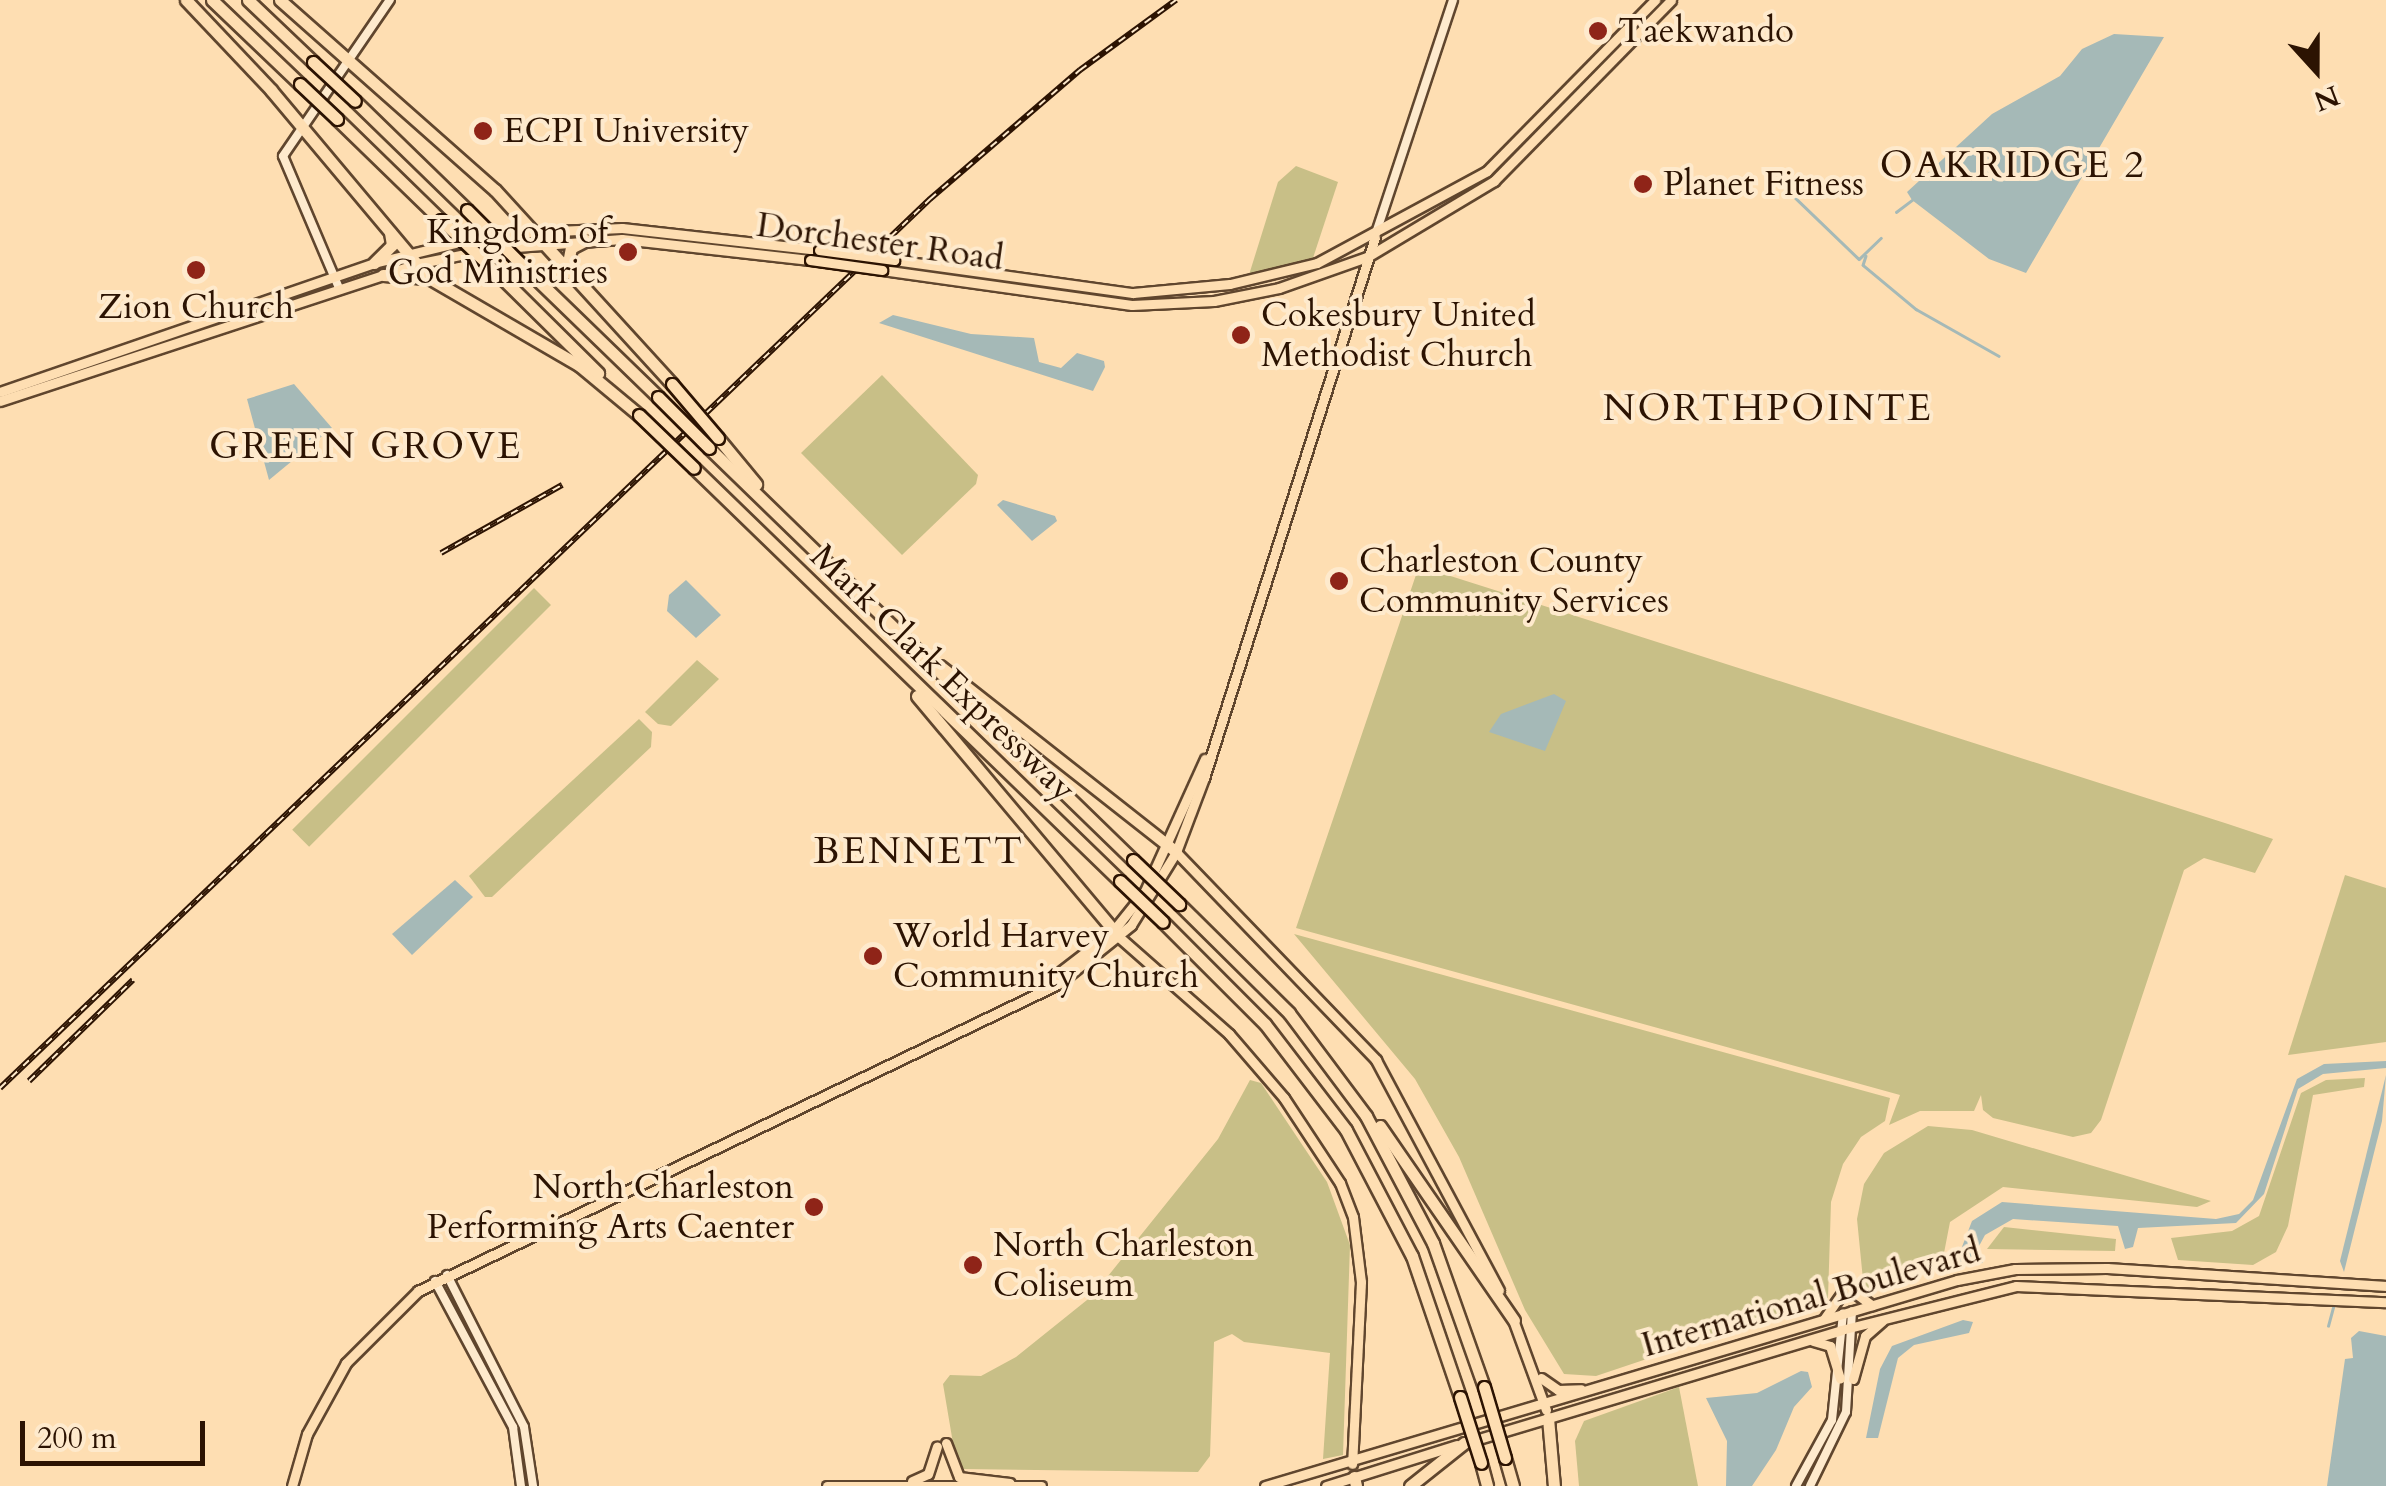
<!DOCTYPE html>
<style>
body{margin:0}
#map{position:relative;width:2386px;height:1486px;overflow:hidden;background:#fedeb2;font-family:Cardo,serif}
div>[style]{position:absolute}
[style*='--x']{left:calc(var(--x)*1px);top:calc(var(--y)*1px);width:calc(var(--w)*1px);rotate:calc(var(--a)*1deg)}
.green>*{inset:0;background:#c8bf87;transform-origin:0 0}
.water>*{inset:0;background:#a5b9b7}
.stream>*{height:2.5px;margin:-1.25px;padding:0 1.25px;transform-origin:1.25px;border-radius:1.25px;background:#a5b9b7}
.roads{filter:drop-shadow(2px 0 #60462e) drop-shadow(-2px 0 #60462e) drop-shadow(0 2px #60462e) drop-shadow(0 -2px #60462e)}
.minor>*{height:8px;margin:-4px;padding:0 4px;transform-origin:4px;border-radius:4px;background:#feeacd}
.major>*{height:9px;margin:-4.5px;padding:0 4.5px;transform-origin:4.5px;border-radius:4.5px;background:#fedeb2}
.highway>*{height:11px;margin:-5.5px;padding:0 5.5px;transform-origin:5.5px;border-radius:5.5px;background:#fedeb2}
.rail>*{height:6px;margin-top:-3px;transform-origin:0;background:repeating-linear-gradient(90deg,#feeacd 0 8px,#2c1302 0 16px);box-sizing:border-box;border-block:2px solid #2c1302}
.bridges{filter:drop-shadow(2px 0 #2c1302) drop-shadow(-2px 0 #2c1302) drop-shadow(0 2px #2c1302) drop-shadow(0 -2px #2c1302)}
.major-bridge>*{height:9px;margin:-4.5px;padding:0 4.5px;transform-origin:4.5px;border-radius:4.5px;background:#fedeb2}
.highway-bridge>*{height:11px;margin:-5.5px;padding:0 5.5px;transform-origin:5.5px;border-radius:5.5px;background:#fedeb2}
.dots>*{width:28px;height:28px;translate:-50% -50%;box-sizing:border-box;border:5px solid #feeacd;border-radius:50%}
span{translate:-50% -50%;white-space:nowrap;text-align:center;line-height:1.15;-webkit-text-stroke:8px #feeacd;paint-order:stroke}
.poi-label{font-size:35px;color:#2c1302}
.left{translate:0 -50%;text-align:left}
.right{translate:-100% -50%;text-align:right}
.street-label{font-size:35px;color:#2c1302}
.neighbourhood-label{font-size:38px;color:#2c1302;letter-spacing:2.5px}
.north{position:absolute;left:2266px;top:20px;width:100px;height:100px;-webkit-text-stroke:8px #feeacd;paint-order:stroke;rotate:159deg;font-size:28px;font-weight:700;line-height:40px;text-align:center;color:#2c1302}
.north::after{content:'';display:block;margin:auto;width:35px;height:45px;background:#2c1302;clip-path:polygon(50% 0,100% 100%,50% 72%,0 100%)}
.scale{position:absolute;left:20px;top:1421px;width:185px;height:45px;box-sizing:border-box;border:5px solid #2c1302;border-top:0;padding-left:12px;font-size:30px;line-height:35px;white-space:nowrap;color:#2c1302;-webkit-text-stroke:8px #feeacd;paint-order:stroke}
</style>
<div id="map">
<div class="green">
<div style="clip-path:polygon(1296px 166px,1338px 182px,1312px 261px,1248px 278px,1278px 182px)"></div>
<div style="clip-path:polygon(882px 375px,978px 475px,976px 484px,902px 555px,801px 453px)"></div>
<div style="clip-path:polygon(1419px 566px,2228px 824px,2273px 839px,2255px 873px,2204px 858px,2184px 870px,2101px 1120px,2091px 1133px,2073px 1137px,1993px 1118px,1983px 1110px,1981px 1095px,1974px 1111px,1920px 1111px,1889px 1125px,1900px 1095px,1296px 928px)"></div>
<div style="left:534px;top:588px;width:24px;height:342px;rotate:45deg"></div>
<div style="clip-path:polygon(697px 660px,719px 679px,671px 726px,658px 724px,645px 712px)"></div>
<div style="clip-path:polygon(639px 719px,652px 732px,651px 747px,492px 897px,485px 897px,469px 876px)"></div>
<div style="clip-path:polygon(2345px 875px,2386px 888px,2386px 1042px,2288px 1055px)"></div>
<div style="clip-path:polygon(1294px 934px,1890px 1098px,1885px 1121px,1861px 1137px,1843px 1164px,1831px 1202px,1828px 1298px,1596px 1376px,1564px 1374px,1525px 1310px,1459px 1157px,1415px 1079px)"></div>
<div style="clip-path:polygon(2365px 1078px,2364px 1087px,2313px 1095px,2288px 1226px,2276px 1252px,2253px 1265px,2178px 1260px,2171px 1238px,2232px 1231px,2259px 1216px,2301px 1093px,2326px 1080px)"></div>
<div style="clip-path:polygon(1250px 1080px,1261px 1083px,1327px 1182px,1350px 1245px,1343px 1455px,1323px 1459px,1330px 1353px,1244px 1342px,1232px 1334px,1214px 1342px,1210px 1456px,1198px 1472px,964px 1469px,956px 1461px,943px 1384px,950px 1375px,981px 1376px,1016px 1357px,1092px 1296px,1218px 1139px)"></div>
<div style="clip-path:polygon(1928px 1126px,1972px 1130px,2211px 1201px,2197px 1207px,2003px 1187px,1950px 1222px,1944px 1253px,1864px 1290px,1857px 1219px,1864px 1184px,1884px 1153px)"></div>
<div style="clip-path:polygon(2004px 1227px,2116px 1239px,2115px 1251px,1987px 1249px)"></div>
<div style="clip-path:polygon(1679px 1387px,1698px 1486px,1579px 1486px,1575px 1441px,1584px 1421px)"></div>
</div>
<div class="water">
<div style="clip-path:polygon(2114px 34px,2164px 37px,2026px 273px,1989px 259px,1912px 200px,1907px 192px,1992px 114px,2060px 76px,2082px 49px)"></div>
<div style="clip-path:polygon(893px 315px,971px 334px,1034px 338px,1039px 362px,1061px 368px,1077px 353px,1104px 361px,1105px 367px,1093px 391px,879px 323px)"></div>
<div style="clip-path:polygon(294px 384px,332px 428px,269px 480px,247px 399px)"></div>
<div style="clip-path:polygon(1003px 500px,1055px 516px,1057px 521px,1032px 541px,997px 505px)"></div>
<div style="clip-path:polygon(686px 580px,721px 615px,696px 638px,667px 611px,669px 595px)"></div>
<div style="clip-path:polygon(1554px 694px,1566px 701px,1545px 751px,1489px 732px,1501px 714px)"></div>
<div style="clip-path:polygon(455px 880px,473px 897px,412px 955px,392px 934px)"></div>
<div style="clip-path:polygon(2386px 1061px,2386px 1068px,2323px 1074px,2298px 1089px,2264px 1194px,2236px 1223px,2138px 1228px,2133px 1247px,2125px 1249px,2118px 1226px,2013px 1219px,1985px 1235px,1978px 1248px,1983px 1263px,1955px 1265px,1972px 1221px,2002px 1202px,2216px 1219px,2239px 1214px,2253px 1200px,2297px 1079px,2324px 1064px)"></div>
<div style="clip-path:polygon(2386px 1075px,2382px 1121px,2344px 1272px,2340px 1261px)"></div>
<div style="clip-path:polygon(1963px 1320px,1973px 1322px,1969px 1333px,1914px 1345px,1898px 1358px,1878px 1438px,1866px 1438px,1880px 1369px,1892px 1346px)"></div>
<div style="clip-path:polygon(2359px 1331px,2386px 1336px,2386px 1486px,2327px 1486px,2345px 1359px,2353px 1358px,2351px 1338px)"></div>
<div style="clip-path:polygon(1801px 1371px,1808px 1372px,1812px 1387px,1794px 1407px,1776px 1450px,1752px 1486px,1726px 1486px,1727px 1441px,1706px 1398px,1757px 1393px)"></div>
</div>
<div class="stream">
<div style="--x:1781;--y:184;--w:108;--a:43.9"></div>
<div style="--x:1859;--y:259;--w:30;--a:-44"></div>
<div style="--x:1896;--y:212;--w:20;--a:-37"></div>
<div style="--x:1866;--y:256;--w:9;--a:108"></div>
<div style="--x:1863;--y:265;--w:69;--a:39.7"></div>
<div style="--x:1916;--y:309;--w:95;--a:29.5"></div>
<div style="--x:2328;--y:1326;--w:20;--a:-75"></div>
</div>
<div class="roads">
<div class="minor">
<div style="--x:1376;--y:233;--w:245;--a:-71.7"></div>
<div style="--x:339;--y:288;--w:143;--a:-113"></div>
<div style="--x:283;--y:156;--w:189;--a:-55.6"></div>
<div style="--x:447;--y:1275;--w:170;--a:63.1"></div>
<div style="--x:524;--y:1427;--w:60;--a:81.3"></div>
<div style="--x:435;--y:1281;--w:166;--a:61.9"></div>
<div style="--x:513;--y:1427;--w:60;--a:82.3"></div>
<div style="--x:1796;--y:1486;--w:75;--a:-61.4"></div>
<div style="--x:1832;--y:1420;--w:107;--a:-84.1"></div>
<div style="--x:1810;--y:1486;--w:82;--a:-64.1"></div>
<div style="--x:1846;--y:1412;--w:101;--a:-86.6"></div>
</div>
<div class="major">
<div style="--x:894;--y:260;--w:241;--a:7.9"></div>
<div style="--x:1133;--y:293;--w:97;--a:-5.3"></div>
<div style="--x:1230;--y:284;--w:89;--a:-13.6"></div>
<div style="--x:1317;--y:263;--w:193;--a:-28.4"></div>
<div style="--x:1487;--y:171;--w:240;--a:-45.5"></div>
<div style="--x:882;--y:270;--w:252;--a:8"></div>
<div style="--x:1132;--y:305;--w:82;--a:-2.8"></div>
<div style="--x:1214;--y:301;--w:66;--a:-11.3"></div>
<div style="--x:1279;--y:288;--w:93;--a:-19.4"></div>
<div style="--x:1367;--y:257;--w:148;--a:-30.9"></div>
<div style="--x:1494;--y:181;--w:253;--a:-45.6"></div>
<div style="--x:0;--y:392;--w:396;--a:-19"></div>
<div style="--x:374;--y:263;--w:122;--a:-13.8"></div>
<div style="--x:492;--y:234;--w:130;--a:-2.6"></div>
<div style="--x:622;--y:228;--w:198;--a:6.4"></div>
<div style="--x:0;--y:401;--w:438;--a:-18.2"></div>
<div style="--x:416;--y:264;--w:76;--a:-11.5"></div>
<div style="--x:490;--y:249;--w:132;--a:-4.3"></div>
<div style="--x:622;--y:239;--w:189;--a:6.4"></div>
<div style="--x:1176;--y:852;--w:289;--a:46.1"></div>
<div style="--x:1376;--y:1060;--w:261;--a:61.9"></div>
<div style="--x:1119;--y:937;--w:147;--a:41.4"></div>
<div style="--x:1229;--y:1034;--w:84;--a:49.3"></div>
<div style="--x:1284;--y:1098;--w:102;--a:56.6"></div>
<div style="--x:1340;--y:1183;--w:36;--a:69"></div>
<div style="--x:1353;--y:1217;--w:65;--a:83"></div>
<div style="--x:1361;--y:1282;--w:182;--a:92.8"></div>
<div style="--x:1043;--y:985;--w:88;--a:-37.6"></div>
<div style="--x:1113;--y:931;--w:51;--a:-51.3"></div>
<div style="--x:1145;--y:891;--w:145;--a:-65.6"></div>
<div style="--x:1851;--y:1290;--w:26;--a:36"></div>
<div style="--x:1512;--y:1317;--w:99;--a:69.9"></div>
<div style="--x:1824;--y:1319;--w:32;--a:-55"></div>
<div style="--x:1813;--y:1341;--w:18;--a:16"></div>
<div style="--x:1830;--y:1346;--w:34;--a:73"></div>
<div style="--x:1541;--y:1378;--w:21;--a:35"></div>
<div style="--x:1558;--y:1390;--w:23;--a:-2"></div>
<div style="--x:1853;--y:1379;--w:45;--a:-74.4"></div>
<div style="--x:1865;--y:1336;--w:23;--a:-41"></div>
<div style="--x:1472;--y:1441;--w:385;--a:-16.7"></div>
<div style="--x:1841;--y:1330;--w:180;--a:-14.1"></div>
<div style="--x:2016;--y:1286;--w:370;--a:2.5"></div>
<div style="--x:946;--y:1443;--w:36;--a:69"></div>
<div style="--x:959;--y:1477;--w:51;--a:6.7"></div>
<div style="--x:912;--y:1481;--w:17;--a:-24"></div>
<div style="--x:928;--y:1474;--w:29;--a:-72"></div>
<div style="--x:292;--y:1486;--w:54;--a:-73.9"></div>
<div style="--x:307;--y:1434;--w:81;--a:-61.2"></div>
<div style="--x:346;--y:1363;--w:102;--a:-45"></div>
<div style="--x:418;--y:1291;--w:710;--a:-25.63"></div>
<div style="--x:1058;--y:984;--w:94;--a:-38.9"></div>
<div style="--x:1131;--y:925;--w:86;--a:-58.3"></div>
<div style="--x:1176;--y:852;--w:79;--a:-69.3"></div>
<div style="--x:1204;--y:778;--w:567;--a:-72.46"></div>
<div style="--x:827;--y:1486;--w:214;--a:0"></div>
<div style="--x:1265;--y:1486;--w:722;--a:-16.58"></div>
<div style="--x:1957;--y:1280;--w:59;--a:-10.7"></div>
<div style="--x:2015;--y:1269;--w:92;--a:-0.6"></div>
<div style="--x:2107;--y:1268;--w:280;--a:3.7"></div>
<div style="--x:1326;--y:1486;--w:137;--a:-17.4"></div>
</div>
<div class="highway">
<div style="--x:186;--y:0;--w:124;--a:46.6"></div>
<div style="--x:271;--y:90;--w:246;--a:50"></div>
<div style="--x:429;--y:278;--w:175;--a:30.2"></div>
<div style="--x:580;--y:366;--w:77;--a:39.7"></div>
<div style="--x:212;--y:0;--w:122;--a:43.7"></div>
<div style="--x:248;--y:0;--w:90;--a:43.6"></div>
<div style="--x:280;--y:0;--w:287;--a:41.5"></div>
<div style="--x:495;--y:190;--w:263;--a:47.6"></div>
<div style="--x:355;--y:101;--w:156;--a:44.2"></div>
<div style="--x:337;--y:119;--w:145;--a:44.2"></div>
<div style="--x:374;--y:263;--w:25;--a:-45"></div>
<div style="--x:392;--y:245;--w:13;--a:-99"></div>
<div style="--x:522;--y:265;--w:190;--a:44.1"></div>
<div style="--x:567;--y:268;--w:20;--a:-79"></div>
<div style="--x:571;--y:248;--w:17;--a:-28"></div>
<div style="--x:498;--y:274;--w:141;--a:44.7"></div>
<div style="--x:383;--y:275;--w:45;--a:3.8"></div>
<div style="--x:718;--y:438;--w:60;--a:50.4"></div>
<div style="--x:709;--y:448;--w:591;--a:44.18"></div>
<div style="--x:694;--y:468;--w:593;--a:44.11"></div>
<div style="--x:940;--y:666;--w:300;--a:38.2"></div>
<div style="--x:917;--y:696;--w:314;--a:50"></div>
<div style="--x:1179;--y:904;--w:155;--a:44.7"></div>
<div style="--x:1289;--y:1013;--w:129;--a:53.2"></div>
<div style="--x:1366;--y:1116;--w:144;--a:62.2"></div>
<div style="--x:1433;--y:1243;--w:153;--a:70.5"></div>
<div style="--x:1163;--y:922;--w:144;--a:45"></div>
<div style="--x:1265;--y:1024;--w:133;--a:52.6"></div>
<div style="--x:1346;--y:1130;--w:142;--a:62.4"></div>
<div style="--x:1412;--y:1256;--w:149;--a:71.2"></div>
<div style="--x:1380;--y:1126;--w:236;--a:55.4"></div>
<div style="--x:1548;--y:1418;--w:68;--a:85"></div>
<div style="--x:1505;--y:1458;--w:29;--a:74"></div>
<div style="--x:1481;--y:1463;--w:24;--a:75"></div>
<div style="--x:1354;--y:1477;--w:9;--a:77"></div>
<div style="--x:1410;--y:1486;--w:69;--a:-38.5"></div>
</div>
</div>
<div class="rail">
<div style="--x:441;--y:553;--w:139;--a:-29.3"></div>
<div style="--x:29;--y:1081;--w:145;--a:-44.2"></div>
<div style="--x:0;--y:1088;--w:1287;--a:-43.71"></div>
<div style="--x:930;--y:199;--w:198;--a:-40.7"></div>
<div style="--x:1080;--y:70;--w:119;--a:-36.1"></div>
</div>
<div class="bridges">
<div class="major-bridge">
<div style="--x:819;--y:250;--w:76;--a:7.6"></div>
<div style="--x:810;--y:260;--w:73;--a:7.9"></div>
</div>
<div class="highway-bridge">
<div style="--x:313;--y:62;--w:57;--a:42.9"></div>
<div style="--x:300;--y:84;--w:51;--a:43.4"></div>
<div style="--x:467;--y:210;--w:78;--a:45"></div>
<div style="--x:441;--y:220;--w:79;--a:43.5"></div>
<div style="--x:672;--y:384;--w:71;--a:49.6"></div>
<div style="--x:658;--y:397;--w:72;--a:45"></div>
<div style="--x:639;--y:415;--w:76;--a:43.9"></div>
<div style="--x:1133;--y:860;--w:64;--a:43.7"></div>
<div style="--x:1120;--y:881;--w:59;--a:43.6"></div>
<div style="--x:1484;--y:1387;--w:74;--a:73.5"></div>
<div style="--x:1460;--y:1397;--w:69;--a:72.3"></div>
</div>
</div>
<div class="dots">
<div style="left:1598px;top:31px;background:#8f2418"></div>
<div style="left:483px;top:131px;background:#8f2418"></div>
<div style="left:1643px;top:184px;background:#8f2418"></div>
<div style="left:628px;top:252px;background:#8f2418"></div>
<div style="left:196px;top:270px;background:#8f2418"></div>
<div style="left:1241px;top:335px;background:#8f2418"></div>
<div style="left:1339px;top:581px;background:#8f2418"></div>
<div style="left:873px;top:956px;background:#8f2418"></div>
<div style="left:814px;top:1207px;background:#8f2418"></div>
<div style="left:973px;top:1265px;background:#8f2418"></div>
</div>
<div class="poi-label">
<span class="left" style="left:1618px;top:31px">Taekwando</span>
<span class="left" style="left:503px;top:131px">ECPI University</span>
<span class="left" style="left:1663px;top:184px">Planet Fitness</span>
<span class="right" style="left:608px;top:252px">Kingdom of<br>God Ministries</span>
<span style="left:196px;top:307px">Zion Church</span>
<span class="left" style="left:1261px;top:335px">Cokesbury United<br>Methodist Church</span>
<span class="left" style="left:1359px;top:581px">Charleston County<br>Community Services</span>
<span class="left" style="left:893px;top:956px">World Harvey<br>Community Church</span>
<span class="right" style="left:794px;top:1207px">North Charleston<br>Performing Arts Caenter</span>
<span class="left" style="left:993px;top:1265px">North Charleston<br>Coliseum</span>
</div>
<div class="street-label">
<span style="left:880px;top:242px;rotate:8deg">Dorchester Road</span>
<span style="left:943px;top:673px;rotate:44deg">Mark Clark Expressway</span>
<span style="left:1811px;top:1298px;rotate:-16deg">International Boulevard</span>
</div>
<div class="neighbourhood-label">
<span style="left:2013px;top:166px">OAKRIDGE 2</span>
<span style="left:1768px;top:409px">NORTHPOINTE</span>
<span style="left:366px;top:447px">GREEN GROVE</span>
<span style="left:919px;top:852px">BENNETT</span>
</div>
<div class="north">N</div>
<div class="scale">200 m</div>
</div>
